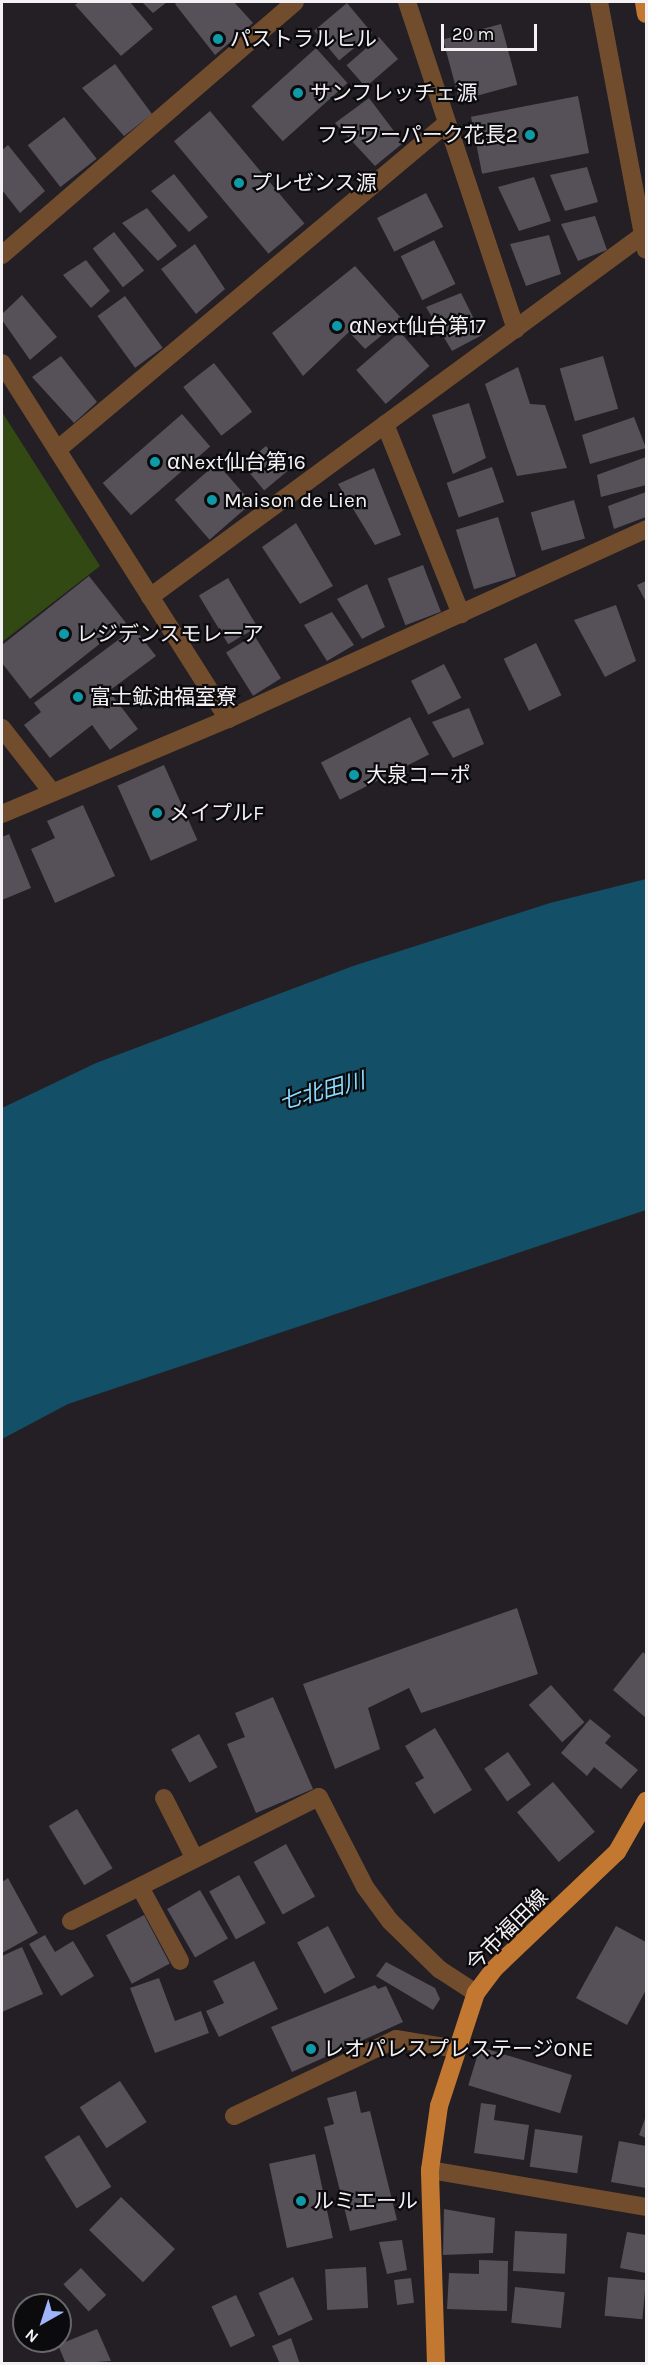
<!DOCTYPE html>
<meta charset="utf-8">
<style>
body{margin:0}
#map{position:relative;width:648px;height:2365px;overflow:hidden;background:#231f25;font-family:Karla,"Noto Sans JP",sans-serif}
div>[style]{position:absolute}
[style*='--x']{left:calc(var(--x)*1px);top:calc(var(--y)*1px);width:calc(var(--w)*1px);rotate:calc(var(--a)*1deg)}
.green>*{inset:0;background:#334914}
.water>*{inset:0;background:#134f66}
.building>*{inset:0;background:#565158;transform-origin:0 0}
.minor>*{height:18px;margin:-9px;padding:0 9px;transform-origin:9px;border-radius:9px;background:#714d2e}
.major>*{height:18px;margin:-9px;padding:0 9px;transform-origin:9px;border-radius:9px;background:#c27830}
.dots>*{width:16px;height:16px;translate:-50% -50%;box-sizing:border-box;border:3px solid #0b0a0c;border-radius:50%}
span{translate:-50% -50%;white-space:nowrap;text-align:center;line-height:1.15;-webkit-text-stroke:4.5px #0b0a0c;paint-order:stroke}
.poi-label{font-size:21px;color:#f4f1f5}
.left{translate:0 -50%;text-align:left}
.right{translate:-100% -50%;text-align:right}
.street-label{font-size:21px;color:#f4f1f5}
.water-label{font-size:22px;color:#89daff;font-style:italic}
.frame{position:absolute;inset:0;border:3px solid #f4f1f5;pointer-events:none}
.north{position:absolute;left:12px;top:2293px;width:60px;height:60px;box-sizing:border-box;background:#0b0a0c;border:2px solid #686669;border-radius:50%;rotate:219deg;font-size:16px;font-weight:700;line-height:24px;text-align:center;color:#f4f1f5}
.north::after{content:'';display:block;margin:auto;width:21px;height:27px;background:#a0b3fd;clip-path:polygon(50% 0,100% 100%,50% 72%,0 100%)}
.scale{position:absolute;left:441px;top:24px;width:96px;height:27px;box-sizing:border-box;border:3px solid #f4f1f5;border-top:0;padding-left:8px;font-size:18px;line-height:21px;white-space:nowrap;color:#f4f1f5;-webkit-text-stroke:4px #0b0a0c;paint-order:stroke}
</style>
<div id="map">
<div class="green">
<div style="clip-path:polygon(2px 412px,100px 566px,2px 642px)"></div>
</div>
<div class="water">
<div style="clip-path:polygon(646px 879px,646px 1210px,68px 1404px,2px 1439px,2px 1108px,96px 1063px,353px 966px,550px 903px)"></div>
</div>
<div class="building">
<div style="clip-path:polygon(79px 2px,130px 2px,153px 29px,121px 56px,75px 5px)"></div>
<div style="clip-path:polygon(142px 2px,167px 2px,153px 13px)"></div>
<div style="clip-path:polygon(178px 2px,234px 2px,253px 23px,215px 55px,175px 4px)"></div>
<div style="left:347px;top:3px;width:39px;height:43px;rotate:50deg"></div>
<div style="left:501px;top:24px;width:63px;height:60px;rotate:75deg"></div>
<div style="left:379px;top:37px;width:29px;height:43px;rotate:49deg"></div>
<div style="left:316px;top:48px;width:47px;height:87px;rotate:48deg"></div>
<div style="clip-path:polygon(115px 64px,152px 114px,124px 136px,82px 88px)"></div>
<div style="left:578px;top:96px;width:58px;height:109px;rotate:79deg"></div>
<div style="clip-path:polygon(369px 98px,403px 143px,375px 166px,335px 123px)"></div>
<div style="left:210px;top:111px;width:147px;height:47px;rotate:50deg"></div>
<div style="left:64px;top:117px;width:53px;height:46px;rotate:52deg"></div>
<div style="clip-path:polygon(8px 145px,45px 191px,20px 213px,2px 190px,2px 150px)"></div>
<div style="clip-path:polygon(587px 167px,598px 202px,565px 211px,550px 175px)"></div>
<div style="clip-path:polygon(174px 174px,208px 217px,189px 232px,151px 191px)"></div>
<div style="clip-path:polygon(534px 177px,551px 221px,519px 231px,498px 187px)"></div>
<div style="left:426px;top:193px;width:38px;height:55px;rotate:63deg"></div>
<div style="clip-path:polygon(147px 208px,177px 246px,158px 261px,122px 223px)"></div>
<div style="clip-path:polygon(595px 216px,607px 250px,578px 261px,561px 224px)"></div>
<div style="left:114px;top:232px;width:49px;height:27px;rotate:52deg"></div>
<div style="clip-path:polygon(549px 235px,561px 274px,526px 286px,510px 244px)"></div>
<div style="left:434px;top:240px;width:49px;height:37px;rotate:64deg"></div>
<div style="clip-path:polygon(195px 244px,225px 289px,196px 314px,161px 269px)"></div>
<div style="clip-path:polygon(86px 260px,110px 291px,91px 308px,63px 275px)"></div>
<div style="clip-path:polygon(355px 266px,402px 319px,365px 349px,349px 332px,303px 376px,272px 333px)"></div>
<div style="clip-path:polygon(461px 293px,482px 335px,452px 351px,426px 307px)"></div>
<div style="clip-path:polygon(22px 295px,57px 337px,30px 360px,2px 320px,2px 314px)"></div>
<div style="left:125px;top:296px;width:64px;height:34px;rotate:54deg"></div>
<div style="left:400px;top:332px;width:45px;height:58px;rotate:49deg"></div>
<div style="clip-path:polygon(61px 356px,97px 402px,74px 423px,32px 377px)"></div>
<div style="left:603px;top:356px;width:55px;height:45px;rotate:74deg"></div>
<div style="left:214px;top:363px;width:62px;height:39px;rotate:52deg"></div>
<div style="clip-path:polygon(518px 367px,530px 404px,545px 405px,567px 468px,517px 476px,485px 384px)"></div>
<div style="clip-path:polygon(469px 403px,486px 458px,453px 474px,432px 415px)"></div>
<div style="left:182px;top:414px;width:43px;height:105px;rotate:49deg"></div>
<div style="clip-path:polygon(634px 417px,646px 448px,590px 464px,582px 435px)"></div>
<div style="left:266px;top:446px;width:33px;height:30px;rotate:50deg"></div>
<div style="clip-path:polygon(646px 457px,646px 485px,601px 497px,597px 475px)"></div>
<div style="left:217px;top:463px;width:53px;height:56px;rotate:49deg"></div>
<div style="left:492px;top:467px;width:37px;height:48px;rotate:71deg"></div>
<div style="clip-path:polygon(374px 468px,401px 535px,375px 545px,338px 484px)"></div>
<div style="clip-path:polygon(646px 492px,646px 517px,614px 529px,608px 506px)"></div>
<div style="left:574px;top:500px;width:40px;height:45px;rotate:74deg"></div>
<div style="left:498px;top:517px;width:62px;height:44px;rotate:73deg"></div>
<div style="clip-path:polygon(296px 523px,333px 586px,300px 604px,262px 547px)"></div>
<div style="left:423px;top:565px;width:50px;height:38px;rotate:69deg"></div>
<div style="clip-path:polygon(89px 576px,126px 623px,30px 699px,2px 663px,2px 645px)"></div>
<div style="left:228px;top:578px;width:57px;height:34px;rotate:59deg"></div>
<div style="clip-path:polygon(646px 581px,646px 602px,637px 585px)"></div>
<div style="clip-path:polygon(367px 584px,385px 627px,362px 639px,337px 599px)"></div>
<div style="clip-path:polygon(616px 605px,636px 661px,605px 677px,574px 620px)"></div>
<div style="clip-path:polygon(332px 612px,354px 645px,327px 661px,304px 625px)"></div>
<div style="clip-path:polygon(134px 628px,156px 656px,109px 691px,138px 729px,110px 750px,92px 725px,50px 758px,24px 725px,41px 712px,34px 703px)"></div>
<div style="left:254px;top:635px;width:51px;height:33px;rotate:58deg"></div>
<div style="left:536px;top:643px;width:58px;height:36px;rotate:64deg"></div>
<div style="left:444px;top:664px;width:38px;height:37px;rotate:63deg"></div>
<div style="clip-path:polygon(469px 708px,484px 744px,453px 758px,432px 722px)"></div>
<div style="left:410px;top:717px;width:42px;height:100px;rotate:63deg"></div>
<div style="left:164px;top:765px;width:82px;height:51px;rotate:66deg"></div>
<div style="clip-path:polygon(83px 805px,115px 876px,55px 903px,31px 849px,55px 838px,47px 821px)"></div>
<div style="clip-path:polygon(9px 834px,31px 888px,2px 900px,2px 837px)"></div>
<div style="clip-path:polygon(517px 1608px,538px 1674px,421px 1713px,409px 1688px,368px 1708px,380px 1749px,335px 1769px,303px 1684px)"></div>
<div style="clip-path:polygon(643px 1652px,646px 1655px,646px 1718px,613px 1690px)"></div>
<div style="left:551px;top:1685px;width:50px;height:30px;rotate:48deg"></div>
<div style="clip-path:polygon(273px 1697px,313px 1789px,256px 1813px,227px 1744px,245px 1737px,235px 1713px)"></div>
<div style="clip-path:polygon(590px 1719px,611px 1736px,605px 1743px,638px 1770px,621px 1789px,594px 1767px,587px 1776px,561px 1753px)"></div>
<div style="clip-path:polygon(435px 1728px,472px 1790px,434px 1814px,415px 1783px,424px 1778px,405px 1746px)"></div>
<div style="left:199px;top:1734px;width:38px;height:32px;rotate:61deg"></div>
<div style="left:508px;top:1752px;width:40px;height:29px;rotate:55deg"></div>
<div style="left:553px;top:1782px;width:65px;height:47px;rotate:50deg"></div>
<div style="left:77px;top:1809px;width:69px;height:33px;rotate:59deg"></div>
<div style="left:286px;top:1844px;width:60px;height:37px;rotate:61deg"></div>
<div style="left:239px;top:1875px;width:55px;height:34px;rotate:61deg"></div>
<div style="clip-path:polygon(8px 1878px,38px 1933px,2px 1953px,2px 1882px)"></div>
<div style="left:200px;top:1890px;width:56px;height:38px;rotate:60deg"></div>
<div style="left:144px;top:1915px;width:55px;height:43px;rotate:62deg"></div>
<div style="left:328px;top:1926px;width:58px;height:35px;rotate:62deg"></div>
<div style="clip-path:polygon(616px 1926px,646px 1942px,646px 1990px,627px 2025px,576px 1998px)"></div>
<div style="clip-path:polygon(45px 1935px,55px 1952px,73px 1941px,94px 1976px,61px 1996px,29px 1944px)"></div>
<div style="clip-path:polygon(22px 1947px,43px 1994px,2px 2012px,2px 1956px)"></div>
<div style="clip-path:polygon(254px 1961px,278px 2009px,219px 2037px,206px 2011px,224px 2003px,213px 1981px)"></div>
<div style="clip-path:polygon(386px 1962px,435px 1988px,440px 1999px,433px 2010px,376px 1976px)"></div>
<div style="clip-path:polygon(159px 1978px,175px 2021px,201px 2011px,209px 2033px,155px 2053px,130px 1988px)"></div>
<div style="clip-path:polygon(375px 1985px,378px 1989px,386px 1986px,403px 2022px,292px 2072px,271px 2027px)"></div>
<div style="left:480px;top:2047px;width:96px;height:40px;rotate:17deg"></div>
<div style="left:120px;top:2081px;width:49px;height:48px;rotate:57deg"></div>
<div style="clip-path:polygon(356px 2091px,361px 2113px,370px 2111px,397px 2220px,350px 2231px,324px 2127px,334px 2124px,327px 2098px)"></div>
<div style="clip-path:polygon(481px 2103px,496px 2105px,494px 2120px,529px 2125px,524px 2160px,474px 2153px)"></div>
<div style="clip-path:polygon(646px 2116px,646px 2138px,639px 2135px)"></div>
<div style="left:535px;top:2129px;width:48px;height:38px;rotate:8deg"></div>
<div style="left:79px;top:2135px;width:61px;height:41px;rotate:58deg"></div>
<div style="clip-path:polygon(619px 2141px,646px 2146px,646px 2188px,611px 2182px)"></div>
<div style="left:315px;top:2154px;width:86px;height:47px;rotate:78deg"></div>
<div style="left:121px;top:2197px;width:75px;height:46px;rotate:44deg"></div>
<div style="clip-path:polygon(444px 2209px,495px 2218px,493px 2253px,443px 2255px)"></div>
<div style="left:515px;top:2231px;width:52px;height:40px;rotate:3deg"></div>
<div style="clip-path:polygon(627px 2232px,646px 2235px,646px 2273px,620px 2268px)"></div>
<div style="clip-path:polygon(402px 2240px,407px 2270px,387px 2274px,379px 2242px)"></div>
<div style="clip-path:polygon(479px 2260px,508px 2261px,507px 2311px,447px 2309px,449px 2273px,479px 2274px)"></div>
<div style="left:366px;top:2267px;width:41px;height:41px;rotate:87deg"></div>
<div style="left:81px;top:2268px;width:37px;height:24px;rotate:47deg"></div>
<div style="left:293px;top:2277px;width:47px;height:38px;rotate:65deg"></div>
<div style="left:608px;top:2277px;width:38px;height:39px;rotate:5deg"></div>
<div style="left:411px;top:2278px;width:25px;height:17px;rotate:83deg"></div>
<div style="left:515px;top:2287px;width:50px;height:36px;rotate:6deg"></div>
<div style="left:236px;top:2295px;width:45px;height:27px;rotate:65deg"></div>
<div style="clip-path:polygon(97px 2329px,111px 2361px,66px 2364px,58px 2345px)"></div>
<div style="clip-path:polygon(291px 2338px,300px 2364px,280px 2364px,272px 2346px)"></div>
</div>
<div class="minor">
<div style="--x:407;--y:2;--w:345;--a:71.6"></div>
<div style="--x:599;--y:2;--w:252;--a:79.3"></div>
<div style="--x:2;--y:255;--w:387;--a:-40.8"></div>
<div style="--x:2;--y:363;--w:422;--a:57.6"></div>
<div style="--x:385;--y:424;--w:205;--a:68.2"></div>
<div style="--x:57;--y:450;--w:509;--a:-39.98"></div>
<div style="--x:150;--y:597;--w:612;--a:-36.29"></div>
<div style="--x:2;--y:728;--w:81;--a:52"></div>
<div style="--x:2;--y:814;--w:245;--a:-22.8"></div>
<div style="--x:228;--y:719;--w:459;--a:-24.4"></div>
<div style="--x:164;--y:1798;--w:68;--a:63.1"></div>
<div style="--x:140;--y:1887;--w:84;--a:61.6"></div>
<div style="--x:71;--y:1921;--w:277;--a:-26.6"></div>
<div style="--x:319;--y:1797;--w:101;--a:62.9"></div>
<div style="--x:365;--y:1887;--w:42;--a:53.7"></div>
<div style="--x:390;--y:1921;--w:69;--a:44.4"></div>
<div style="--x:439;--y:1969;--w:44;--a:33"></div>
<div style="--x:234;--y:2116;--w:179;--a:-25.4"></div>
<div style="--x:396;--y:2039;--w:63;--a:9.2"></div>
<div style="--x:430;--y:2170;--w:219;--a:9.7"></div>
</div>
<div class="major">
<div style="--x:644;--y:2;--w:12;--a:81"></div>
<div style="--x:436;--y:2364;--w:194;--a:-91.8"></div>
<div style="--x:430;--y:2170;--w:65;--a:-82"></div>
<div style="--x:439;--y:2106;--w:119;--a:-71.9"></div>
<div style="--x:476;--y:1993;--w:30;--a:-53"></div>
<div style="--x:494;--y:1969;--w:170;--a:-43.6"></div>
<div style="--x:617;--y:1852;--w:59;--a:-60.4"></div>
</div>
<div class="dots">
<div style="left:218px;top:39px;background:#0f9aa8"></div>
<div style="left:298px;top:93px;background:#0f9aa8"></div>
<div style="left:530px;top:135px;background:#0f9aa8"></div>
<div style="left:239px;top:183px;background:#0f9aa8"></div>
<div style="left:337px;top:326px;background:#0f9aa8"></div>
<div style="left:155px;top:462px;background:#0f9aa8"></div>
<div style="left:212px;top:500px;background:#0f9aa8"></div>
<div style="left:64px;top:634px;background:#0f9aa8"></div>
<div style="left:78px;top:697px;background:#0f9aa8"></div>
<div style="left:354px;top:775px;background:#0f9aa8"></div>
<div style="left:157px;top:813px;background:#0f9aa8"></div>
<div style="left:311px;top:2049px;background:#0f9aa8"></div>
<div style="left:301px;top:2201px;background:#0f9aa8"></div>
</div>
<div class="poi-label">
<span class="left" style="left:230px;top:39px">パストラルヒル</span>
<span class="left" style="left:310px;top:93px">サンフレッチェ源</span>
<span class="right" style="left:518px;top:135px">フラワーパーク花長2</span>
<span class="left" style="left:251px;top:183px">プレゼンス源</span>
<span class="left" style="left:349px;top:326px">αNext仙台第17</span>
<span class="left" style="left:167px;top:462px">αNext仙台第16</span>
<span class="left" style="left:224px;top:500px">Maison de Lien</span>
<span class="left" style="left:76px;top:634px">レジデンスモレーア</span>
<span class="left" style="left:90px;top:697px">富士鉱油福室寮</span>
<span class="left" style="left:366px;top:775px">大泉コーポ</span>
<span class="left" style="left:169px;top:813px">メイプルF</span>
<span class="left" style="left:323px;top:2049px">レオパレスプレステージONE</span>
<span class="left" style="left:313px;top:2201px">ルミエール</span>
</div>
<div class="street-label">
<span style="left:507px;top:1930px;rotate:-45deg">今市福田線</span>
</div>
<div class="water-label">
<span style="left:322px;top:1092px;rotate:-15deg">七北田川</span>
</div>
<div class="frame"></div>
<div class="north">N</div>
<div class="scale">20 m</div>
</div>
